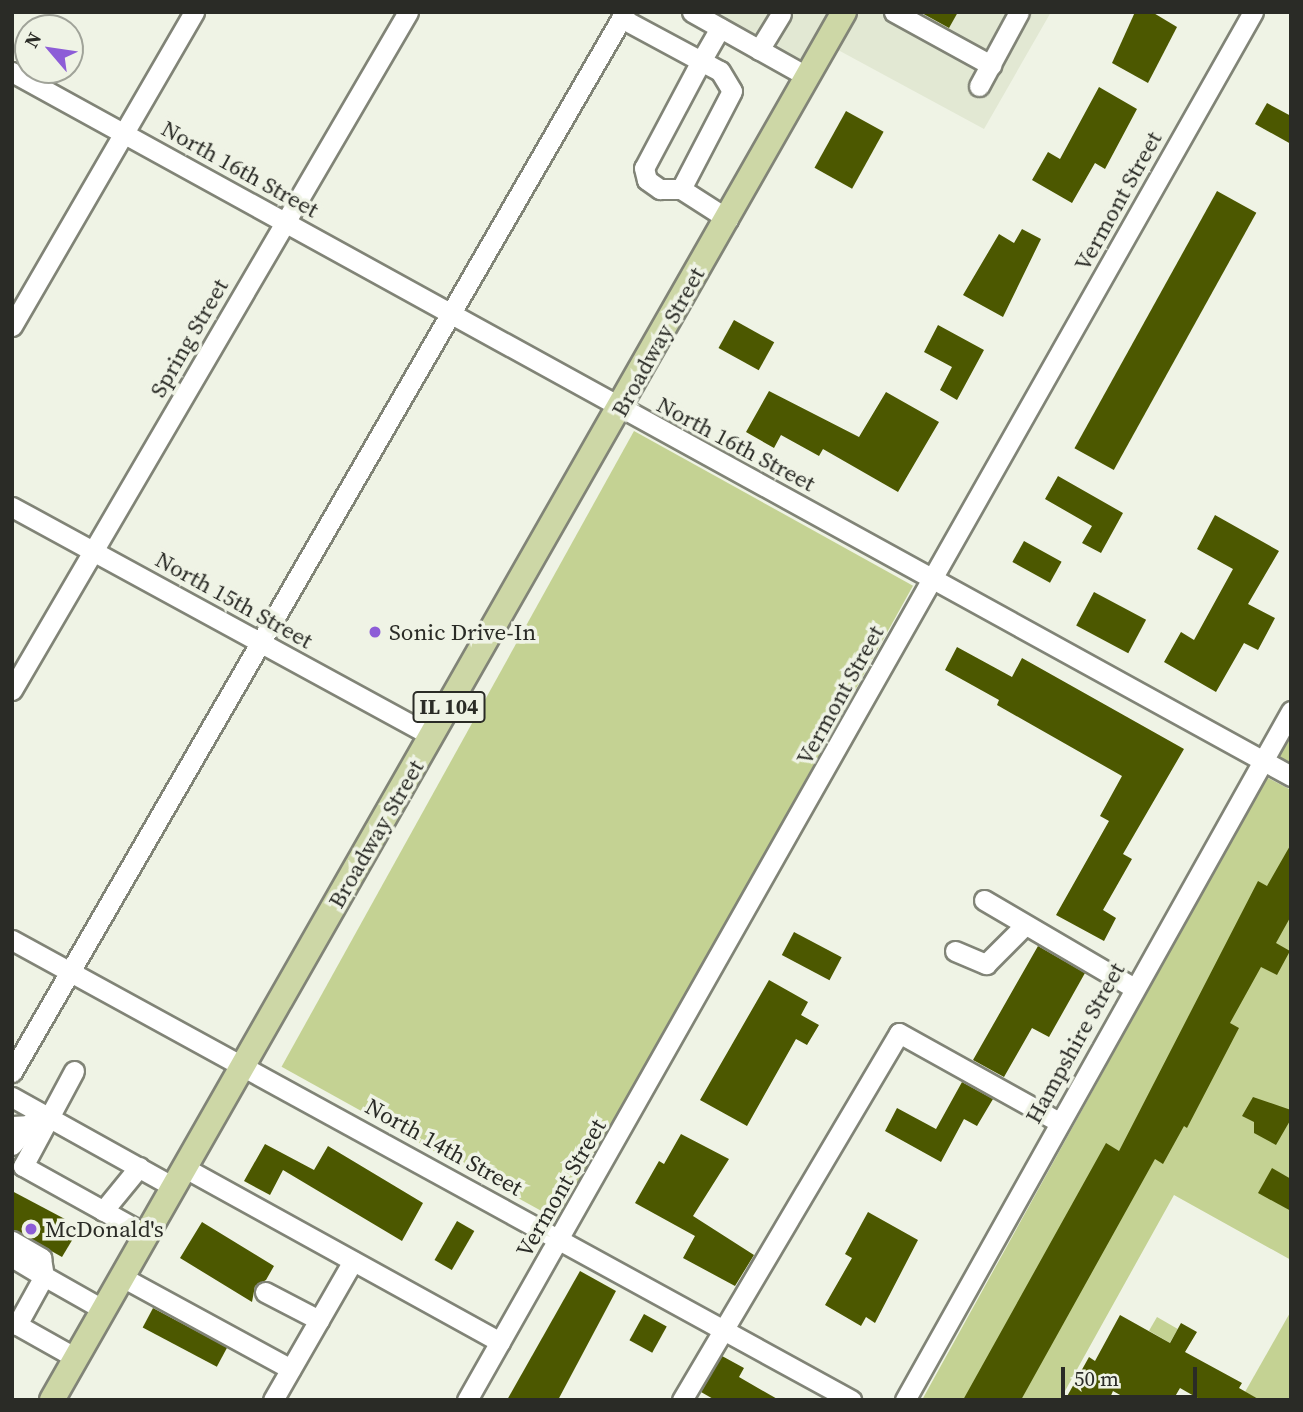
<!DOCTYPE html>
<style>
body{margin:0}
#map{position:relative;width:1303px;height:1412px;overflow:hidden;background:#eff3e5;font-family:"Source Serif 4",serif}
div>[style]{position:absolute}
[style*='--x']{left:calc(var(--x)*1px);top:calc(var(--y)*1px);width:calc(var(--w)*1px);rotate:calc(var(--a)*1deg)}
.built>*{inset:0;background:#e2e8d3}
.green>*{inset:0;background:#c4d293;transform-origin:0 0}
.building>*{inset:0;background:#4c5800;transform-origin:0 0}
.roads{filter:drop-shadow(2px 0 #818477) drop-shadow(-2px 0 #818477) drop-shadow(0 2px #818477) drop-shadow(0 -2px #818477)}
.minor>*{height:19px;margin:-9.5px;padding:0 9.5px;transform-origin:9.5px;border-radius:9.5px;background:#fff}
.major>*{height:24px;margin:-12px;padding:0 12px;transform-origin:12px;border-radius:12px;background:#cdd7a6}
.dots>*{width:19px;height:19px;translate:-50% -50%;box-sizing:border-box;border:4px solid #eff3e5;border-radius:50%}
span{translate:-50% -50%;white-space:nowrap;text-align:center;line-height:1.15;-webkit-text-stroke:7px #eff3e5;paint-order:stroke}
.shield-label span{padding:2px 5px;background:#eff3e5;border:2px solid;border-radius:5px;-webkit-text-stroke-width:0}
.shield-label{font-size:21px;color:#2a2b26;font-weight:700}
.street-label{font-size:23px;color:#2a2b26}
.poi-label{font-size:23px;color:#2a2b26}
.left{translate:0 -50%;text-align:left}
.frame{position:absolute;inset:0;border:14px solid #2a2b26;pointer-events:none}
.north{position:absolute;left:14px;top:14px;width:70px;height:70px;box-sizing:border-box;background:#eff3e5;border:2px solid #a0a399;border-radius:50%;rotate:299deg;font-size:19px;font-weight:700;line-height:28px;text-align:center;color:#2a2b26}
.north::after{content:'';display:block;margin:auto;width:24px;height:32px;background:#8d5dd7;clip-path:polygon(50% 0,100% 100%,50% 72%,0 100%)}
.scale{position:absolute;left:1061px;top:1367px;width:136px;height:32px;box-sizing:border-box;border:4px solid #2a2b26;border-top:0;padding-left:9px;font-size:21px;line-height:24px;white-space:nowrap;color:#2a2b26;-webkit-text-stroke:5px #eff3e5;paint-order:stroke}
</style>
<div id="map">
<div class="built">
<div style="clip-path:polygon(692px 12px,1051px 12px,984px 129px,827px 44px,808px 77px)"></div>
</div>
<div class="green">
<div style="left:634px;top:431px;width:319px;height:727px;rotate:29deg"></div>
<div style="clip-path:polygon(1291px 732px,1291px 764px,1277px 757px)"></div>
<div style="clip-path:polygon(1266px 777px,1291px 790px,1291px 1260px,1174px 1195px,1060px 1400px,922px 1400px)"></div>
<div style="clip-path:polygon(1291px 1311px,1291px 1400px,1260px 1400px,1245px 1392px)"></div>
<div style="left:1157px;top:1317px;width:24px;height:16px;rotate:30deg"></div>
</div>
<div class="building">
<div style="clip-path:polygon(920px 12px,958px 12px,949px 28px)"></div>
<div style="clip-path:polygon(1135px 12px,1152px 12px,1177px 27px,1148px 83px,1112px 63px)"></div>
<div style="clip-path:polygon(1099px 87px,1137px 109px,1105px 169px,1095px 163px,1072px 203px,1032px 180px,1048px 152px,1060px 159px)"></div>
<div style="clip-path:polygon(1267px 103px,1291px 116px,1291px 144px,1255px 124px)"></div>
<div style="left:846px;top:111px;width:43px;height:65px;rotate:29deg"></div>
<div style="left:1217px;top:191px;width:45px;height:294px;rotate:29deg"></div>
<div style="clip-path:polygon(1022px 229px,1041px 239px,1003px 317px,963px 295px,999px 234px,1014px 243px)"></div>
<div style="left:734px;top:320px;width:46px;height:32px;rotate:29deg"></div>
<div style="clip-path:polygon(938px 325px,984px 350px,957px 400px,940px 390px,952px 367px,924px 352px)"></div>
<div style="clip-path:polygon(769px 391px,859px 437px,886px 392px,939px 422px,898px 492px,823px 449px,819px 456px,781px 435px,774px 448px,746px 432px)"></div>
<div style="clip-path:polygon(1058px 476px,1123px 513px,1101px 553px,1082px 543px,1092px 526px,1045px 499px)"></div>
<div style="clip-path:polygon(1215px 515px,1279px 551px,1248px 604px,1275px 618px,1258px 650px,1244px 643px,1216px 692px,1164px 662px,1181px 632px,1194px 640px,1233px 569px,1197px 549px)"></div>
<div style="left:1024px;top:541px;width:43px;height:24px;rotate:29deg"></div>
<div style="left:1094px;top:592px;width:59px;height:38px;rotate:28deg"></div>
<div style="clip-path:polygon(957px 647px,1012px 677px,1022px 658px,1184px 749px,1123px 854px,1132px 859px,1103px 910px,1116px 918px,1104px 941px,1056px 915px,1109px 821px,1100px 816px,1122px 776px,997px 705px,999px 700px,945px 670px)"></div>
<div style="clip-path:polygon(1291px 844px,1291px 916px,1276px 943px,1290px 951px,1277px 975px,1261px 967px,1230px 1023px,1239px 1028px,1187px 1128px,1184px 1126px,1163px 1164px,1155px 1159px,1021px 1400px,963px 1400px,1106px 1143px,1119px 1151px,1258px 881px,1267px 886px)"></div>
<div style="left:794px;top:932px;width:54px;height:26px;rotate:28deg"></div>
<div style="clip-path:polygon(1038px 946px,1085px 973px,1049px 1037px,1032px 1028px,1004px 1077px,973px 1060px)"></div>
<div style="clip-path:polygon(769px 980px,808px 1002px,801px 1015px,819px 1025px,807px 1045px,796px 1039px,747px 1126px,700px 1100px)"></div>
<div style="clip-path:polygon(962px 1082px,993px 1099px,977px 1126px,964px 1119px,941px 1162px,885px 1131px,897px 1108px,936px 1129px)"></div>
<div style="clip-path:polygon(1253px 1097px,1291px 1110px,1291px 1119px,1276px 1145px,1254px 1133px,1254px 1122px,1242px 1116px)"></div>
<div style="clip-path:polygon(681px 1134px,729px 1159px,693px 1216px,754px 1255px,735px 1286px,683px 1258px,695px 1236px,635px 1203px,659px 1161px,664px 1164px)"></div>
<div style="clip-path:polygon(265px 1144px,314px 1170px,328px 1146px,423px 1203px,402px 1241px,283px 1170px,270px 1195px,244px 1181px)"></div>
<div style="clip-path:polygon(1272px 1168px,1291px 1179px,1291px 1211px,1258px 1193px)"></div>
<div style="clip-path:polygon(12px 1191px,80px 1227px,62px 1257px,12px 1229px)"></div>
<div style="clip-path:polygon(868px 1212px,918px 1240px,875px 1323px,866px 1317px,861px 1326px,825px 1305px,852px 1258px,845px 1254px)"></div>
<div style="left:457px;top:1221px;width:20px;height:45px;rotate:30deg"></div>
<div style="clip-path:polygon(202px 1222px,274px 1266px,266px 1280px,255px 1286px,252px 1302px,180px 1258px)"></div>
<div style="clip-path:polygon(580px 1271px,616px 1291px,558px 1400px,507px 1400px)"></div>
<div style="left:153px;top:1308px;width:84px;height:22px;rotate:28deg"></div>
<div style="left:644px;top:1314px;width:26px;height:30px;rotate:29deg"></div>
<div style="clip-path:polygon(1120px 1315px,1170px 1343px,1181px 1323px,1197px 1332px,1185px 1352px,1242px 1383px,1239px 1388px,1260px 1400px,1201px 1400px,1180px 1388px,1173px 1400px,1129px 1400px,1113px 1391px,1109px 1400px,1065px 1400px,1089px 1357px,1095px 1361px)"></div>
<div style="clip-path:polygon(722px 1356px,744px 1368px,739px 1377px,779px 1400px,715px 1400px,701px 1392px)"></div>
</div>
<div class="roads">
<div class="minor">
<div style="--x:692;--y:12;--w:133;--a:29.3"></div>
<div style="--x:894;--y:12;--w:111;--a:28.7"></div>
<div style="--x:621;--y:18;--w:91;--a:28.3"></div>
<div style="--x:701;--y:61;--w:121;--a:118"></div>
<div style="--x:644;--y:168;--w:12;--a:76"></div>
<div style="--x:647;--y:180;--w:16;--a:35"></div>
<div style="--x:660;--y:189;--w:21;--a:0"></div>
<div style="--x:720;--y:28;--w:38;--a:120"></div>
<div style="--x:701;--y:61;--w:21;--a:28"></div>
<div style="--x:720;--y:71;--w:23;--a:59"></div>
<div style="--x:732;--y:91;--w:110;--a:117.5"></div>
<div style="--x:681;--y:189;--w:56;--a:32.6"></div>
<div style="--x:759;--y:50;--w:42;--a:-58.6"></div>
<div style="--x:12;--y:72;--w:1460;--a:28.83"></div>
<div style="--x:979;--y:86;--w:84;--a:-61.6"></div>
<div style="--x:12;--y:326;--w:363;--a:-59.9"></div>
<div style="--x:12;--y:507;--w:478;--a:28.6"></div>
<div style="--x:12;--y:690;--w:785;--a:-59.71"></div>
<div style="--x:984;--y:900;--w:174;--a:30.4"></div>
<div style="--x:12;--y:940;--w:957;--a:28.73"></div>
<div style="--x:955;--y:951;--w:34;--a:23"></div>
<div style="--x:986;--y:964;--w:55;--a:-45"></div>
<div style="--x:74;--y:1071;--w:108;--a:118.2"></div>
<div style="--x:23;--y:1166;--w:142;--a:29.1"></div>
<div style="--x:12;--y:1072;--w:1224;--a:-59.96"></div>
<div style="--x:12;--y:1097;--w:185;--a:29.1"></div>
<div style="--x:12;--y:1126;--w:33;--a:-3"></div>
<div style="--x:12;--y:1145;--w:31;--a:-50"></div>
<div style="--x:185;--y:1168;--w:360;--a:28.9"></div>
<div style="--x:103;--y:1211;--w:57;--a:-50.7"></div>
<div style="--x:12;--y:1241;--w:34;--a:30"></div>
<div style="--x:41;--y:1258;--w:18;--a:81"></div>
<div style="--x:44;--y:1276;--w:69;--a:29.5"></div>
<div style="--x:12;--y:1257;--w:37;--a:31"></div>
<div style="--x:44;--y:1276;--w:56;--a:118.9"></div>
<div style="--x:122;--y:1277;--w:192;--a:28.6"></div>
<div style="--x:265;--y:1292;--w:61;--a:27.4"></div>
<div style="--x:12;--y:1322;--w:73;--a:29.4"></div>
<div style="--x:273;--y:1400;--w:160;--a:-60.1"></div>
<div style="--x:467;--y:1400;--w:1595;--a:-60.48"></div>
<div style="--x:682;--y:1400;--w:426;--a:-59.4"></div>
<div style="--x:899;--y:1033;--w:183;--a:29.1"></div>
<div style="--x:905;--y:1400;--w:790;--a:-60.74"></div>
</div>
<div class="major">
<div style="--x:52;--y:1400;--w:1598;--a:-60.29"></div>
</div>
</div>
<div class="dots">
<div style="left:375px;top:632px;background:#8d5dd7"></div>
<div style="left:31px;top:1229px;background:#8d5dd7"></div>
</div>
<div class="shield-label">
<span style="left:449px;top:707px">IL 104</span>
</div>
<div class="street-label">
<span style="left:240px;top:169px;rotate:29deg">North 16th Street</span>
<span style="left:1118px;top:201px;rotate:-61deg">Vermont Street</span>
<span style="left:189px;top:338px;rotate:-60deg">Spring Street</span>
<span style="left:658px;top:342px;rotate:-61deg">Broadway Street</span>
<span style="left:736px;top:444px;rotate:28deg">North 16th Street</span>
<span style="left:234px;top:600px;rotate:29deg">North 15th Street</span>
<span style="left:840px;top:695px;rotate:-61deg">Vermont Street</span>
<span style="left:376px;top:834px;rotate:-60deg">Broadway Street</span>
<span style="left:1075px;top:1043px;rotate:-61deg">Hampshire Street</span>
<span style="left:444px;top:1147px;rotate:29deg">North 14th Street</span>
<span style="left:561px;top:1188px;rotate:-60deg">Vermont Street</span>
</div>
<div class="poi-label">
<span class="left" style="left:389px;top:632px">Sonic Drive-In</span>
<span class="left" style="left:45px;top:1229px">McDonald's</span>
</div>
<div class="frame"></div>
<div class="north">N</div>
<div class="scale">50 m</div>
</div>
